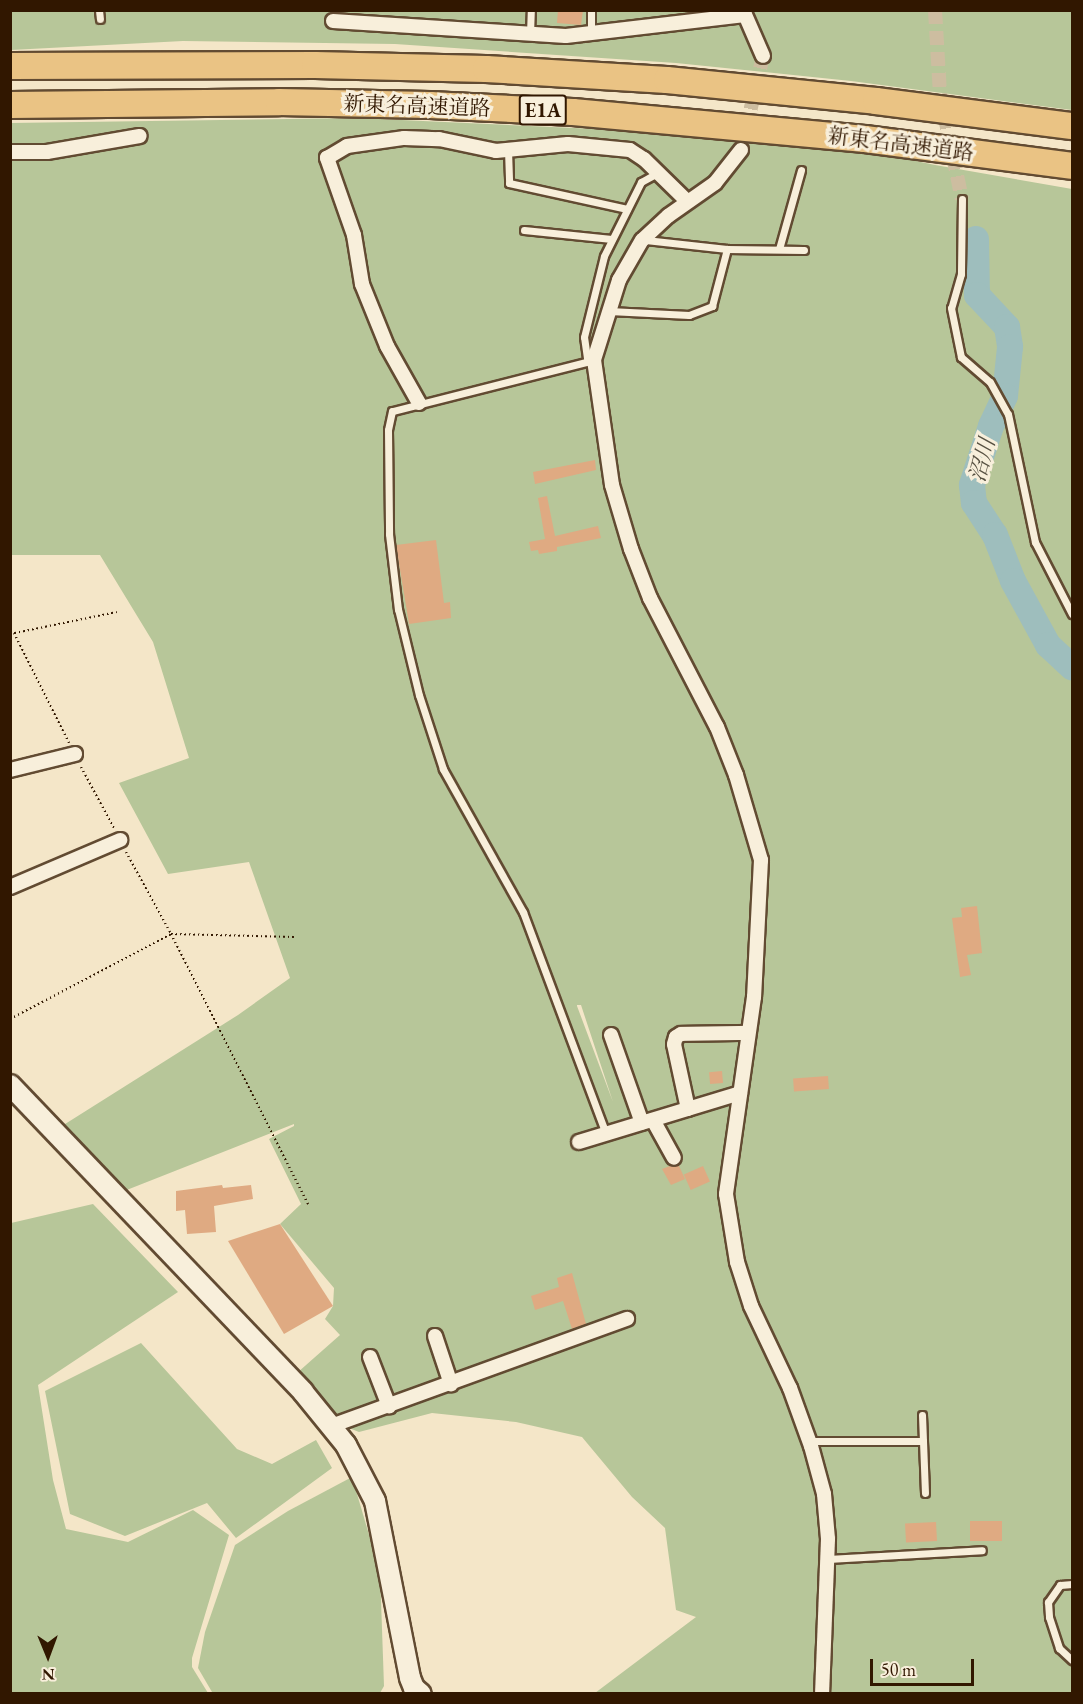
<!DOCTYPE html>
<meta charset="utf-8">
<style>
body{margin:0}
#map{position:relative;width:1083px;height:1704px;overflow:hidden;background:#f4e6c8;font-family:"EB Garamond","Noto Serif JP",serif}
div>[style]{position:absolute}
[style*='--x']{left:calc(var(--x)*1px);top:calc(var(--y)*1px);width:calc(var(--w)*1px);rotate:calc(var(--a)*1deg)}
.green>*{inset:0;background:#b7c699}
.river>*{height:26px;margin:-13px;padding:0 13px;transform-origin:13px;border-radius:13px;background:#9ebebd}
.building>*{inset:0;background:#dfaa82;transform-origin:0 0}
.street-tunnel>*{height:14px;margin-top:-7px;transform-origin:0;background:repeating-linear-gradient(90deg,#cdbda0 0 14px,transparent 0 21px)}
.path>*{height:2px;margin-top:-1px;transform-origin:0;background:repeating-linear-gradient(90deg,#311700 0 1.5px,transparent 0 4.5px)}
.roads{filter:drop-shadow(2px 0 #624b32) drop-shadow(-2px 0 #624b32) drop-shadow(0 2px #624b32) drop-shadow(0 -2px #624b32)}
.lane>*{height:7px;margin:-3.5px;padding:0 3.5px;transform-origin:3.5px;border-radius:3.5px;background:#f8efdb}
.street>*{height:14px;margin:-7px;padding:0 7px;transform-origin:7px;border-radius:7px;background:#f8efdb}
.secondary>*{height:20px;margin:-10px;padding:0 10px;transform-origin:10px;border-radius:10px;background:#f8efdb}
.highway>*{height:26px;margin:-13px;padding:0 13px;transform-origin:13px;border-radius:13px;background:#eac384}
span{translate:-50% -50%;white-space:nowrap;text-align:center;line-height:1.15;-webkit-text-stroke:6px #f8efdb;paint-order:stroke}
.shield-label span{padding:2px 4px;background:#f8efdb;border:2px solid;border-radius:4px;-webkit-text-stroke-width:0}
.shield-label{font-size:20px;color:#311700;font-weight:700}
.street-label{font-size:21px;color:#311700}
.water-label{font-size:22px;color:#575142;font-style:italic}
.frame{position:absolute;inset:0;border:12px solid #311700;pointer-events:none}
.north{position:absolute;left:18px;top:1626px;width:60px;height:60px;-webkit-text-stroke:4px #f8efdb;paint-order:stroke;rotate:179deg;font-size:16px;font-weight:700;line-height:24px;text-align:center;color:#311700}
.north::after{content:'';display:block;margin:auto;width:21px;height:27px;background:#311700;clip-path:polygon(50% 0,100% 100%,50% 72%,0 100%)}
.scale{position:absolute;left:870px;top:1659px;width:104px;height:27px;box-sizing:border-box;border:3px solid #311700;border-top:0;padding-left:8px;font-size:18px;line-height:21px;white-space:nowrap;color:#311700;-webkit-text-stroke:4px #f8efdb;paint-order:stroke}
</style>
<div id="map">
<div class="green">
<div style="clip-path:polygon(11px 10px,1072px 11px,1072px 110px,851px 81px,676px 63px,395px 44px,183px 41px,11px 50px)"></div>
<div style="clip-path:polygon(evenodd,358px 118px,618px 130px,840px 145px,935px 165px,1072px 189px,1072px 1693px,595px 1693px,696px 1617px,676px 1610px,665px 1528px,632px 1497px,582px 1437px,516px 1422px,432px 1413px,359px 1432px,334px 1422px,297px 1373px,340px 1335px,325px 1319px,333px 1306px,334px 1288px,280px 1224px,301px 1204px,269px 1139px,294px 1126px,294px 1124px,114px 1195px,54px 1131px,238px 1015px,290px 978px,249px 862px,168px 874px,119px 783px,189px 758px,153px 642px,100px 555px,11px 555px,10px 123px,358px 118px,577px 1005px,581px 1005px,613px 1102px,577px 1006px,577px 1005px)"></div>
<div style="clip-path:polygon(93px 1204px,178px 1292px,38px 1385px,53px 1480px,66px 1529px,128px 1542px,193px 1510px,229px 1535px,192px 1658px,192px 1667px,208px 1693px,11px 1693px,11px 1223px)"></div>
<div style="clip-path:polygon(141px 1343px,237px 1449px,272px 1464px,316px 1440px,332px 1468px,236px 1538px,207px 1503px,125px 1536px,70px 1514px,45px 1391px)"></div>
<div style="clip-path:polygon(352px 1477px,380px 1572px,384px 1686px,380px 1693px,212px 1692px,198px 1668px,205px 1632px,235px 1545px,288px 1511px)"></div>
</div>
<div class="river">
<div style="--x:976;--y:239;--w:56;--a:89"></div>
<div style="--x:977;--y:295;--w:44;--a:46.8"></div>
<div style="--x:1007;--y:327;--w:20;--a:81"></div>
<div style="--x:1010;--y:347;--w:49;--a:95.8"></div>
<div style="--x:1005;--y:396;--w:33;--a:115"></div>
<div style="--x:991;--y:426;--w:62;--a:107.9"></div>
<div style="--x:972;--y:485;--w:18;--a:84"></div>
<div style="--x:974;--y:503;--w:38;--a:57"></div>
<div style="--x:995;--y:535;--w:49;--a:68.6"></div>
<div style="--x:1013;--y:581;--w:73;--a:61.3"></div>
<div style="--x:1048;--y:645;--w:33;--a:43"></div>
</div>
<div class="building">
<div style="clip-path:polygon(558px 10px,583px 10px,581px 25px,557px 23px)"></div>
<div style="clip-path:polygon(595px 460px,596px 470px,535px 484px,533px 472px)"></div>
<div style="clip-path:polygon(547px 496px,555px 536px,598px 526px,601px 538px,557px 547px,557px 551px,539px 554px,538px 550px,531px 551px,529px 542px,545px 539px,538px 498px)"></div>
<div style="clip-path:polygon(436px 540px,444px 603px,450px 602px,451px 618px,409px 624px,396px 545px)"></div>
<div style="clip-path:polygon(977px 906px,982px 953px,967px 955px,971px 975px,960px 977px,952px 918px,962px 917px,961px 908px)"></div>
<div style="left:722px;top:1071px;width:12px;height:13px;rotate:85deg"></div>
<div style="left:828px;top:1076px;width:13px;height:35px;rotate:86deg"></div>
<div style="clip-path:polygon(670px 1166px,679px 1166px,685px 1179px,671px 1185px,662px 1169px)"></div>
<div style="left:703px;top:1166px;width:17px;height:21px;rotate:66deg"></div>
<div style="clip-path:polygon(222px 1185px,223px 1188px,251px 1185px,253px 1199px,214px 1206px,216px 1232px,187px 1234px,185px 1210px,176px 1211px,176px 1191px)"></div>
<div style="clip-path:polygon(280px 1224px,333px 1306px,284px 1334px,228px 1241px)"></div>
<div style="clip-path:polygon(572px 1273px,586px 1324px,572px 1329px,563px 1301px,535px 1310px,531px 1296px,559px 1287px,557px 1278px)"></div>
<div style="left:1002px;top:1521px;width:20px;height:32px;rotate:90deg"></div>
<div style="left:936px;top:1522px;width:19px;height:31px;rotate:87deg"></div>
</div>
<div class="street-tunnel">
<div style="--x:935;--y:10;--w:84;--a:86.6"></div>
<div style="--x:940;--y:94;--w:107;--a:78.2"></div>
<div style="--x:741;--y:150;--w:97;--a:-76.8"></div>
</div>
<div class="path">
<div style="--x:14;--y:633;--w:123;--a:63.4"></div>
<div style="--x:10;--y:634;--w:109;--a:-11.6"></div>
<div style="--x:81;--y:767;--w:69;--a:61.6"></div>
<div style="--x:126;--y:852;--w:94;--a:61.2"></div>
<div style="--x:171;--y:934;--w:303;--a:63.1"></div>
<div style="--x:10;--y:1019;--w:182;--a:-27.8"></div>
<div style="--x:171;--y:934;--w:123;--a:1.4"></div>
</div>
<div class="roads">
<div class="lane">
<div style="--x:99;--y:10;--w:9;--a:84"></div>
<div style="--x:591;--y:10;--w:23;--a:90"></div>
<div style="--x:530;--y:34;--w:24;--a:-88"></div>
<div style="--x:508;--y:150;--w:33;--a:88"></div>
<div style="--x:509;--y:183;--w:121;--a:12.4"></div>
<div style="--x:962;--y:199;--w:75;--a:90.8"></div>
<div style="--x:961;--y:274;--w:35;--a:106"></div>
<div style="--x:951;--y:308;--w:50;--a:78.5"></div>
<div style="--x:961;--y:357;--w:38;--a:41"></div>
<div style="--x:990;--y:382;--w:37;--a:61"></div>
<div style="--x:1008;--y:414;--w:131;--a:78.1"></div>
<div style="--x:1035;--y:542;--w:81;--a:62.8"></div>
<div style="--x:524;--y:230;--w:88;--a:5.8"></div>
<div style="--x:727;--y:249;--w:77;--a:0.7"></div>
<div style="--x:779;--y:249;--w:82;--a:-74.4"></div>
<div style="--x:609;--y:311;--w:80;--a:2.9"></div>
<div style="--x:689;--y:315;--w:25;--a:-21"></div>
<div style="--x:712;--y:306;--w:59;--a:-75.3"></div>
<div style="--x:727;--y:249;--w:82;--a:-173.7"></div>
<div style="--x:594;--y:360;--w:208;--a:165.8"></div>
<div style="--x:392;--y:411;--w:19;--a:102"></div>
<div style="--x:388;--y:430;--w:104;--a:89.4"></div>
<div style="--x:389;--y:534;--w:76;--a:83.2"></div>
<div style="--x:398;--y:609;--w:89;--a:76.3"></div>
<div style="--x:419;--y:695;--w:78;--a:72"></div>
<div style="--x:443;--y:769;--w:164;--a:60.8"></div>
<div style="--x:523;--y:912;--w:237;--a:69.5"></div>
<div style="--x:594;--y:360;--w:7;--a:-164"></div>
<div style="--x:587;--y:358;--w:21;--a:-98"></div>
<div style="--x:584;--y:337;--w:83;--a:-76.1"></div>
<div style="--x:604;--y:256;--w:83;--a:-63.4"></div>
<div style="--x:641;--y:182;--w:21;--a:-29"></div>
<div style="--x:922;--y:1415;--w:78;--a:87.8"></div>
<div style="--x:809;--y:1441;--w:114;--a:0"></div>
<div style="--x:828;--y:1559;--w:154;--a:-3.3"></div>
<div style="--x:1072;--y:1584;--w:12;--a:175"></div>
<div style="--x:1060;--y:1585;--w:21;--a:125"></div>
<div style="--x:1048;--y:1602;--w:15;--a:86"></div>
<div style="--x:1049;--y:1617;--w:33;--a:72"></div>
<div style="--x:1059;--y:1648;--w:18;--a:43"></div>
</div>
<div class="street">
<div style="--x:743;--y:10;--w:50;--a:66.5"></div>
<div style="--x:333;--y:21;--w:233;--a:3.7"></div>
<div style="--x:566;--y:36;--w:180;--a:-6.7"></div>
<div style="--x:741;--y:150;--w:42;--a:128.2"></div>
<div style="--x:715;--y:183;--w:57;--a:144.9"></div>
<div style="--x:668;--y:216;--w:35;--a:137"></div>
<div style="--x:642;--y:240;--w:46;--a:119.9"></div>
<div style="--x:619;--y:280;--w:84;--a:107.4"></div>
<div style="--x:594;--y:360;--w:126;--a:81.8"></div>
<div style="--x:612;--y:485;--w:67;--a:73.5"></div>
<div style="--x:631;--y:549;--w:53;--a:68.8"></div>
<div style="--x:650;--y:598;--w:145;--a:62.6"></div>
<div style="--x:717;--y:727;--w:52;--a:68.4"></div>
<div style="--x:736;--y:775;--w:89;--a:73.6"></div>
<div style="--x:761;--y:860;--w:137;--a:92.9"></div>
<div style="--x:754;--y:997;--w:199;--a:98.1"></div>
<div style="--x:726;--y:1194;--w:69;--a:80.8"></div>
<div style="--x:737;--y:1262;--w:46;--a:72.3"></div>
<div style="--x:751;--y:1306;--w:91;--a:64.6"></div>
<div style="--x:790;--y:1388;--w:62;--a:70.1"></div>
<div style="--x:811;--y:1446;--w:50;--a:74.8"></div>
<div style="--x:824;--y:1494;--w:45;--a:84.9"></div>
<div style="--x:828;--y:1539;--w:155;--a:92.2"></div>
<div style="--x:10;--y:152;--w:37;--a:0"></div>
<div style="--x:47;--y:152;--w:94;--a:-9.8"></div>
<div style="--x:419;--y:403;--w:65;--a:-119.3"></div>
<div style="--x:387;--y:346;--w:67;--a:-112"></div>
<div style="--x:362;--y:284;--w:50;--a:-99.3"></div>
<div style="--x:354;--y:235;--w:82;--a:-109.3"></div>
<div style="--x:327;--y:158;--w:23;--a:-31"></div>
<div style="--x:347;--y:146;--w:58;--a:-8"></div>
<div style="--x:404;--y:138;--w:35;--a:2"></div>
<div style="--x:439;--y:139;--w:58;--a:11.9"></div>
<div style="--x:496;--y:151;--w:72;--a:-5.6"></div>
<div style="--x:568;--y:144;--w:62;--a:5.5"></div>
<div style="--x:630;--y:150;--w:17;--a:33"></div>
<div style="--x:644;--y:159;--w:60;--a:44.3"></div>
<div style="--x:10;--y:770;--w:67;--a:-13.8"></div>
<div style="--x:10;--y:887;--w:120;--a:-23.1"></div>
<div style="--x:611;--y:1035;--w:93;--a:70.6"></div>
<div style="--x:688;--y:1109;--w:66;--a:-102.2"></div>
<div style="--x:674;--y:1044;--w:7;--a:-74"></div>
<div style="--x:676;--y:1037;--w:6;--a:-31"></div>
<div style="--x:681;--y:1034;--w:67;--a:-0.9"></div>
<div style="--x:653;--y:1120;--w:43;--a:61.1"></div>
<div style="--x:579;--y:1142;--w:168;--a:-16.9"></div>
<div style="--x:435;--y:1336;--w:51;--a:71.6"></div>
<div style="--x:370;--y:1357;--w:53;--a:68.8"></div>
<div style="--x:331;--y:1426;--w:315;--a:-19.9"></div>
</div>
<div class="secondary">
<div style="--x:10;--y:1085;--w:424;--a:46.3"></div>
<div style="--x:303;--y:1392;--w:68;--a:50.9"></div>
<div style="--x:346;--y:1445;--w:63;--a:62.6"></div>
<div style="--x:375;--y:1501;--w:180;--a:78.8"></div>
<div style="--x:410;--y:1678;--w:11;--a:68"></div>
<div style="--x:414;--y:1688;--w:9;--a:41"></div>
</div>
<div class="highway">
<div style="--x:10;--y:66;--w:305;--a:-0.2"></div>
<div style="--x:315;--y:65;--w:171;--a:1.3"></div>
<div style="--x:486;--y:69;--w:181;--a:3.5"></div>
<div style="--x:667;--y:80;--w:210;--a:5.7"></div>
<div style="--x:876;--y:101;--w:198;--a:7.3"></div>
<div style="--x:10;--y:105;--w:269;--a:-0.6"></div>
<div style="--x:279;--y:102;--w:151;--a:1.1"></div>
<div style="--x:430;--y:105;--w:143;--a:2.8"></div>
<div style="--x:573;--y:112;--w:293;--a:5.3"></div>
<div style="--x:865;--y:139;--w:209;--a:7.4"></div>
</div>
</div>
<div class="shield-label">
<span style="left:543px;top:110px">E1A</span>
</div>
<div class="street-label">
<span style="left:417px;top:106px;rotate:2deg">新東名高速道路</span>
<span style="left:901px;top:144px;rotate:7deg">新東名高速道路</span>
</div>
<div class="water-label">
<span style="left:982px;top:460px;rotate:-75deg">沼川</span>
</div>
<div class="frame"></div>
<div class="north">N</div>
<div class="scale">50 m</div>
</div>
